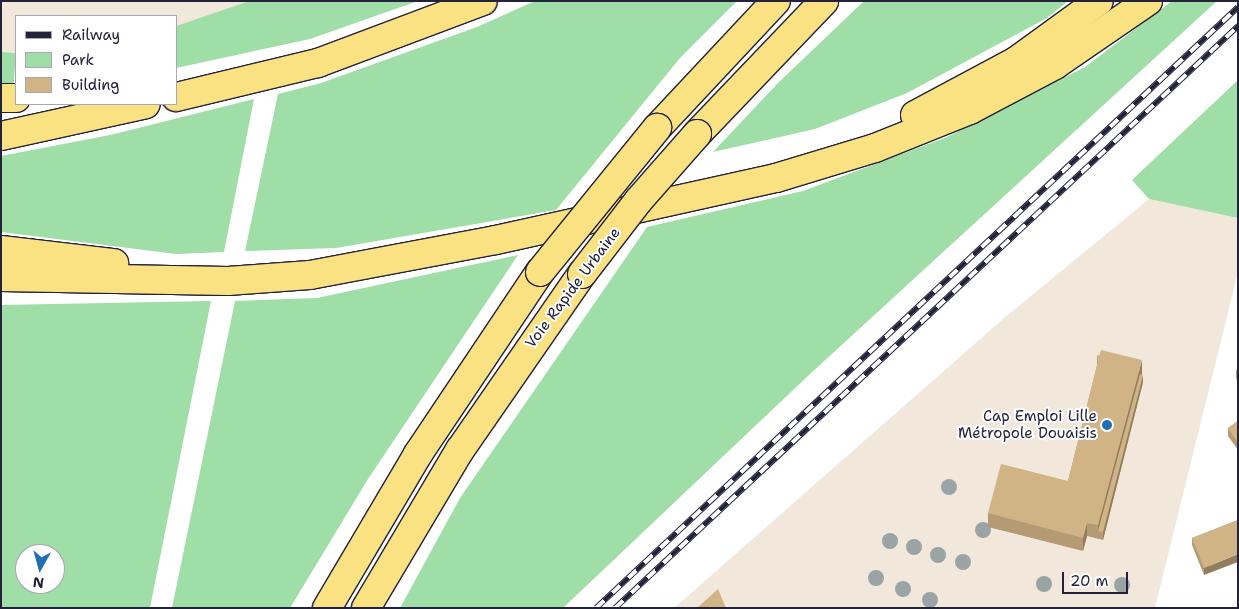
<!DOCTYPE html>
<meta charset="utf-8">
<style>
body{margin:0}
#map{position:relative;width:1239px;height:609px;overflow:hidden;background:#fff;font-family:"Shantell Sans",sans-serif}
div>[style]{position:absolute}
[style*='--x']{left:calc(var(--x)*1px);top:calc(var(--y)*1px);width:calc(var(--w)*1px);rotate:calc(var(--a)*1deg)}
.built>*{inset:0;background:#f1e8db}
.green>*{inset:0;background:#9fdea6;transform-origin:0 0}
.roads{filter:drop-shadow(1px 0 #22223b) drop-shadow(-1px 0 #22223b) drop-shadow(0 1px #22223b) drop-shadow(0 -1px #22223b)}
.highway>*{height:28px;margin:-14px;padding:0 14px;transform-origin:14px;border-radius:14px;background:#fae181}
.rail>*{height:5.5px;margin-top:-2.75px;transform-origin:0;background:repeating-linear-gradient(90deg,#fff 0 11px,#22223b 0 22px);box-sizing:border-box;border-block:1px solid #22223b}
.bridges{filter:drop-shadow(1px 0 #22223b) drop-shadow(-1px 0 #22223b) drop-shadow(0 1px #22223b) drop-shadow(0 -1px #22223b)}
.highway-bridge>*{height:28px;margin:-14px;padding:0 14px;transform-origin:14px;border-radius:14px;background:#fae181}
.trees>*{width:16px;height:16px;margin:-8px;border-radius:50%;background:#9aa4a5}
.wall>*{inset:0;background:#b49b73}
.shaded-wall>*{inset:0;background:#927e5e}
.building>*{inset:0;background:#d1b486}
.dots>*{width:14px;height:14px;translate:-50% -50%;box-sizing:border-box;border:2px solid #fff;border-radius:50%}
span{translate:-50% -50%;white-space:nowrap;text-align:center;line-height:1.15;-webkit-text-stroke:4px #fff;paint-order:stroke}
.street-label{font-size:15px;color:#22223b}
.poi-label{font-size:15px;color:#22223b}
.right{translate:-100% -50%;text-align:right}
.frame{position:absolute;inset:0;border:2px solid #22223b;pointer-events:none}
.legend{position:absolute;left:15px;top:15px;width:162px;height:90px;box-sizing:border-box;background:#fff;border:1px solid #a7a7b1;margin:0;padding:6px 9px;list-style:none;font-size:15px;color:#22223b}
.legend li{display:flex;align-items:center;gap:10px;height:25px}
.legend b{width:25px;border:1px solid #a7a7b1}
.north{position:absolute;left:15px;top:544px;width:50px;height:50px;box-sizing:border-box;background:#fff;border:1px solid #a7a7b1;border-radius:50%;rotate:187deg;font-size:14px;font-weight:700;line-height:20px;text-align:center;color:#22223b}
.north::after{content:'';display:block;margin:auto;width:18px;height:22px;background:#1f6fb2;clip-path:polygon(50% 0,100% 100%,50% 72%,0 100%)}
.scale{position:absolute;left:1062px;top:572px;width:66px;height:22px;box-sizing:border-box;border:2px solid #22223b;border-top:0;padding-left:6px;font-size:15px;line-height:18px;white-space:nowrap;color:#22223b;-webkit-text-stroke:4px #fff;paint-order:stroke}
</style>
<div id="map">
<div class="built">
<div style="clip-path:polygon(1px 1px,249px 1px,176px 26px,176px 16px,16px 16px,16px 53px,1px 52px)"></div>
<div style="clip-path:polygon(1149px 199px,1238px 218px,1238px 272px,1155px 608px,674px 608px,1004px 318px)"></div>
</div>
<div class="green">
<div style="clip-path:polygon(249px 1px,418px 1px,310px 39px,176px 68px,176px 26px)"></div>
<div style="clip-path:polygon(535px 1px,737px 1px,680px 58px,556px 210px,336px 248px,245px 251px,278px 94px,321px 83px,477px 27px)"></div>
<div style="clip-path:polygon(864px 1px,1068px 1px,1047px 18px,907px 93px,815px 129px,713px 152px,778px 83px)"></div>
<div style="clip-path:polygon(1172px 1px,1217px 1px,810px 374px,563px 608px,400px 608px,460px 498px,647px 227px,803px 191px,947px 137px,1085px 67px)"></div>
<div style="left:1px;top:52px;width:15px;height:33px;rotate:4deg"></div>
<div style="clip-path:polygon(1238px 80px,1238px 218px,1149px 199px,1132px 180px)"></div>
<div style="clip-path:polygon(254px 99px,224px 252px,176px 254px,1px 232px,1px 156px,110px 135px)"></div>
<div style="clip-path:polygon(518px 255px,368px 479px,290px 608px,172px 608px,235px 301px,317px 298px)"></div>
<div style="clip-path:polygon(evenodd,211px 301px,150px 608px,1px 608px,1px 305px,211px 301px,25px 554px,55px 554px,55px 584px,25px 584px,25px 554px)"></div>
</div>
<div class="roads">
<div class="highway">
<div style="--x:176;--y:97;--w:146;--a:-13.5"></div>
<div style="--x:318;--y:63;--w:176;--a:-20.6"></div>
<div style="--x:1;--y:98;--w:15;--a:0"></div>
<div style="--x:915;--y:115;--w:115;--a:-28.1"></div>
<div style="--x:1016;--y:61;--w:102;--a:-35.9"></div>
<div style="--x:657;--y:128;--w:174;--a:-46.9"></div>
<div style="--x:697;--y:134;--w:184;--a:-46.3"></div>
<div style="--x:1;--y:136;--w:148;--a:-12.4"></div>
<div style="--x:1;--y:250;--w:114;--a:6.6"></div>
<div style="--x:1;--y:277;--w:227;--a:1"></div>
<div style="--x:228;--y:281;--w:82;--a:-4.2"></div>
<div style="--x:310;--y:275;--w:189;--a:-10.7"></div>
<div style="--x:496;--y:240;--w:287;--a:-12.5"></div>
<div style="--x:776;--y:178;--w:103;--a:-16.9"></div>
<div style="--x:875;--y:148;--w:102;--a:-21.8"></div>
<div style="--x:970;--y:110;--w:96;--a:-27.9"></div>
<div style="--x:1055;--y:65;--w:113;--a:-34.5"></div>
<div style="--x:327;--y:608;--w:179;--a:-59.4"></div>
<div style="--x:418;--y:454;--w:219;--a:-56.2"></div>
<div style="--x:366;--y:608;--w:184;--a:-59.3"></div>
<div style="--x:460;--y:450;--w:214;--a:-55.3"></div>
</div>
</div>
<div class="rail">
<div style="--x:596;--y:608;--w:879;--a:-43.11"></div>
<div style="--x:615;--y:608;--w:853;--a:-43.05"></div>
</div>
<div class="bridges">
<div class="highway-bridge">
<div style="--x:540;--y:272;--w:186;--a:-50.9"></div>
<div style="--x:582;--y:274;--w:93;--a:-52.4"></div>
<div style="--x:639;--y:200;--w:88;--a:-48.7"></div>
</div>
</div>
<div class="trees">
<div style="left:949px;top:487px"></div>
<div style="left:983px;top:530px"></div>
<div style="left:890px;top:541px"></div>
<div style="left:914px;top:547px"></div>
<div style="left:938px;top:555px"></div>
<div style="left:963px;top:562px"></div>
<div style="left:876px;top:578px"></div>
<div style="left:1044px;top:584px"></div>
<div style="left:1122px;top:585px"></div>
<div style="left:903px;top:589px"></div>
<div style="left:930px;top:600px"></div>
</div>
<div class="wall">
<div style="clip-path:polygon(1097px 355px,1142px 374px,1143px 382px,1103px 540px,1087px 536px,1083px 551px,988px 527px,988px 513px,1068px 481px,1097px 366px)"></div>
<div style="clip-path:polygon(1238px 369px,1238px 386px,1236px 377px,1236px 370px)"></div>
<div style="clip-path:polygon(1238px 421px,1238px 450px,1228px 436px,1228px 428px)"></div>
<div style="clip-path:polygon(1238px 520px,1204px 575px,1192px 545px,1192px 538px)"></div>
</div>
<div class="shaded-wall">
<div style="clip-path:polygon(1142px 360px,1142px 374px,1100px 531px,1098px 531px,1098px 525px)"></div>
<div style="clip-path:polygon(1143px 375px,1143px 382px,1103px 540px,1103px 532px)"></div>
<div style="clip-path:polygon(1087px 523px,1087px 536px,1083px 551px,1083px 538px)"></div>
<div style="clip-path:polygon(1238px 554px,1238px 562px,1204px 575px,1204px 568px)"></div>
</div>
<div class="building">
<div style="clip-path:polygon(1101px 350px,1142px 360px,1098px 525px,1087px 523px,1083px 538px,988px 513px,1001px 464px,1068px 481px,1098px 361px,1097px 355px,1099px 356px)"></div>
<div style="clip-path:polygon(1238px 369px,1238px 378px,1236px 370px)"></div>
<div style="clip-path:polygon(1140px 374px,1143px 375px,1103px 532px,1098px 531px)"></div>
<div style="clip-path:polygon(1238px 421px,1238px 443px,1228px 428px)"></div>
<div style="clip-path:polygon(1238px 520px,1238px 554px,1204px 568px,1192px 538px)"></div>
<div style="clip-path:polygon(718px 589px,726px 608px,697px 608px)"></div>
</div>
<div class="dots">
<div style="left:1107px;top:425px;background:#1f6fb2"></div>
</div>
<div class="street-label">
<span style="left:573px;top:288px;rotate:-53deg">Voie Rapide Urbaine</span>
</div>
<div class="poi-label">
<span class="right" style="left:1097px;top:425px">Cap Emploi Lille<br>Métropole Douaisis</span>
</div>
<div class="frame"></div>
<ul class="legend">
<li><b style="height:6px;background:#22223b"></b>Railway</li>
<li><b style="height:14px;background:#9fdea6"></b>Park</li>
<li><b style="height:14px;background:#d1b486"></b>Building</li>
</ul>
<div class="north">N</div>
<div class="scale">20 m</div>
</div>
